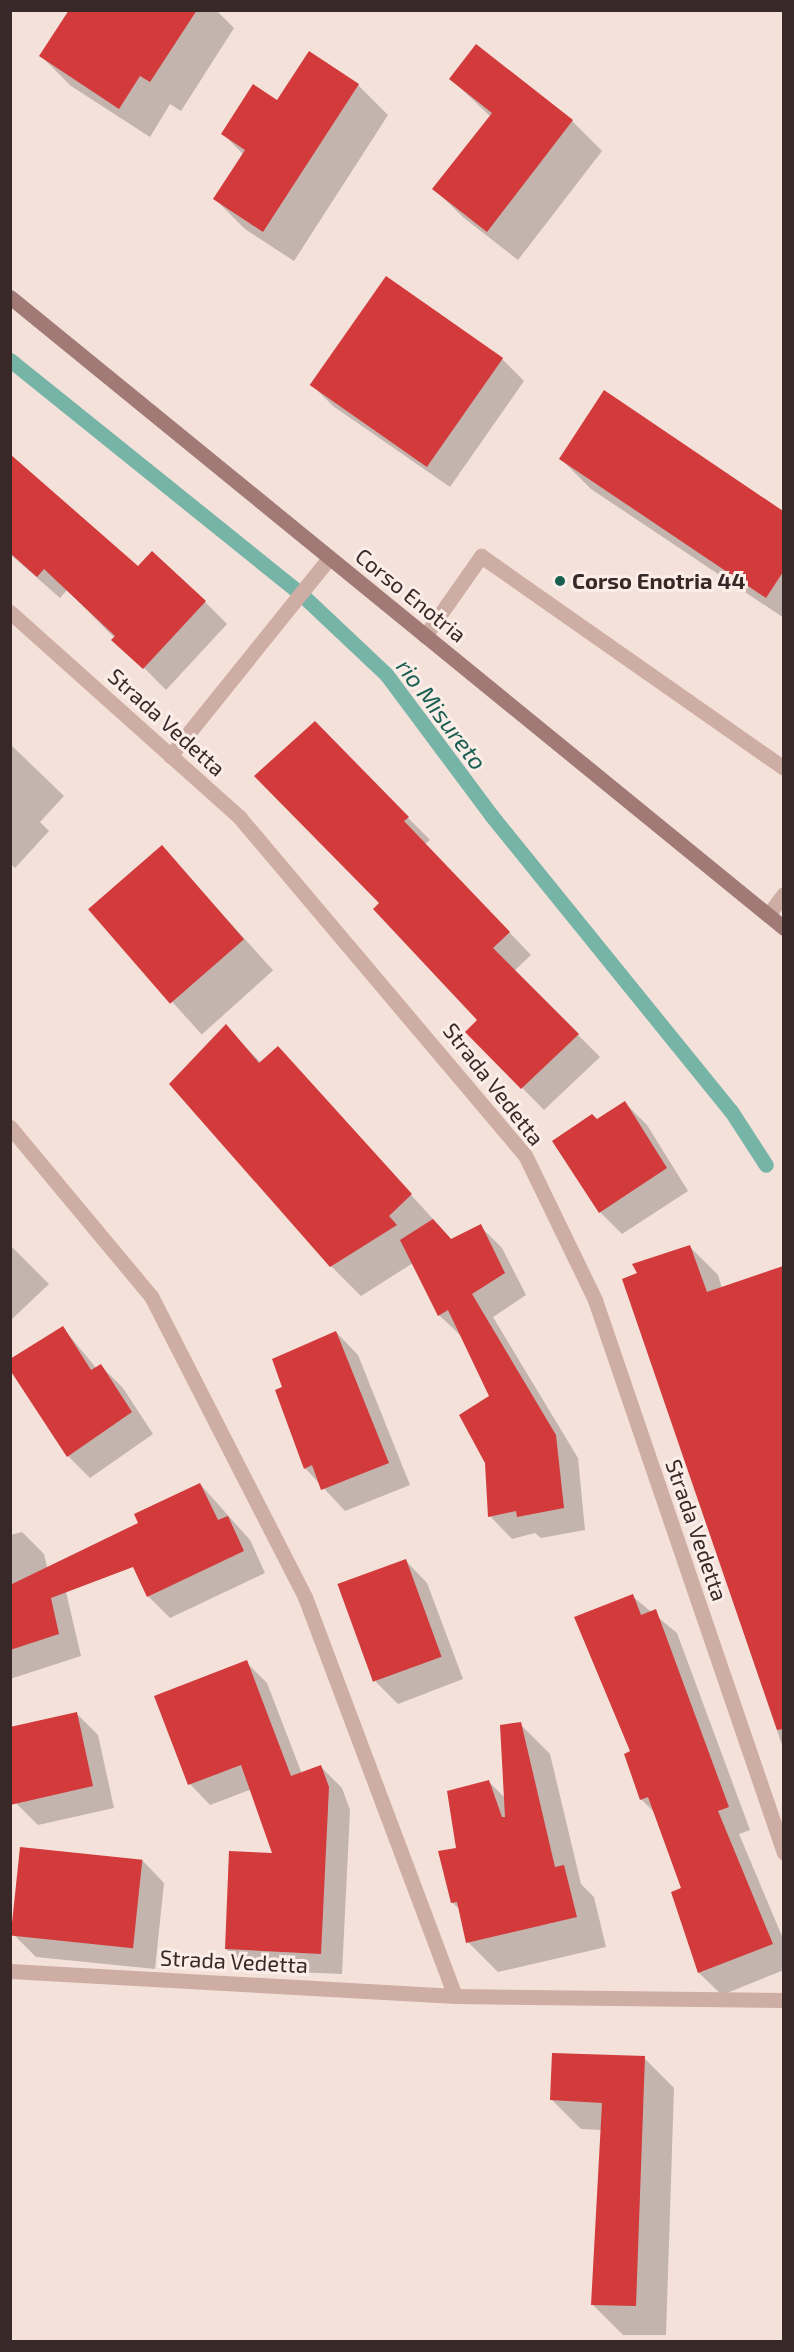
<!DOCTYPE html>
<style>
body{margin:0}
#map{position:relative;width:794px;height:2352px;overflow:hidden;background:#f4e1da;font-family:"Exo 2",sans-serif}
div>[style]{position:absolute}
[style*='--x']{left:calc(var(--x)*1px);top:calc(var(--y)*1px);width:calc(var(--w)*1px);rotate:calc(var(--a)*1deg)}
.shadow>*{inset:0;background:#0003;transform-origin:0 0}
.stream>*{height:15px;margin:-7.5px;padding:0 7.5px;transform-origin:7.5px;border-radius:7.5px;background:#76b4a7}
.building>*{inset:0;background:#d23a3b;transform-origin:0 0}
.minor>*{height:15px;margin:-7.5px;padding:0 7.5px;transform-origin:7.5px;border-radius:7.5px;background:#ceada4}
.secondary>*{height:15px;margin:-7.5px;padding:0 7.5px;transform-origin:7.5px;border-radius:7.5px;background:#a17a75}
.dots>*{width:16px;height:16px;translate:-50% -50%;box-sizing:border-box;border:3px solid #fbede7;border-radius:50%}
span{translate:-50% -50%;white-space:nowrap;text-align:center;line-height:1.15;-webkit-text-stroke:6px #fbede7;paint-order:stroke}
.poi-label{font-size:22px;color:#382827;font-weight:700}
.left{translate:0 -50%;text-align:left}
.street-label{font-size:22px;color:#382827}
.water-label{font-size:24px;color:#185e51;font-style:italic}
.frame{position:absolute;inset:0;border:12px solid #382827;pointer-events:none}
</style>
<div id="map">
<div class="shadow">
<div style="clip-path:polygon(71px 10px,216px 10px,234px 28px,181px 111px,170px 104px,150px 137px,71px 86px,41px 56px)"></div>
<div style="clip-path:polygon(310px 53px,358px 85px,388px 115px,294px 261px,245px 229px,215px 199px,244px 155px,223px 134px,278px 102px)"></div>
<div style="clip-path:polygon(451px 79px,572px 121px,602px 151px,518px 260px,464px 218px,434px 189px,491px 117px)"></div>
<div style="clip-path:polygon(502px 359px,524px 381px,450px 487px,333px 406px,311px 384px)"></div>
<div style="clip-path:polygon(605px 393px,784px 512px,784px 618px,591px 489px,561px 459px)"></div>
<div style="clip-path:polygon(10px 457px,138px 568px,205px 602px,227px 624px,166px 690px,67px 590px,60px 598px,10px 554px)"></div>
<div style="clip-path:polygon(314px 723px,430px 840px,425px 844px,531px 955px,514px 971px,600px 1057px,544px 1110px,467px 1032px,479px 1020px,382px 903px)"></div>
<div style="clip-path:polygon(10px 744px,64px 796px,40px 822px,49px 831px,15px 868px,10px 863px)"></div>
<div style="left:162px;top:847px;width:166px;height:96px;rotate:48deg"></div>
<div style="clip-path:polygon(226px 1026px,261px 1063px,278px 1048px,452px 1240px,480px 1226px,502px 1248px,526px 1295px,493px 1317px,578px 1458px,585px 1530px,541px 1538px,535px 1533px,512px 1539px,490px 1516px,491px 1397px,462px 1337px,439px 1315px,413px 1263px,361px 1296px,331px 1266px)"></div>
<div style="clip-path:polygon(625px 1103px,647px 1125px,688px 1191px,622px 1234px,600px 1212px,597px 1121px)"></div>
<div style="clip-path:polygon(10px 1245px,49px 1284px,10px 1321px)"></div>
<div style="clip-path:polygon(690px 1247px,718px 1275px,722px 1288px,780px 1269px,784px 1272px,784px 1445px,776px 1448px,784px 1469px,784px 1751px,624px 1280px)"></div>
<div style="clip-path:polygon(63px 1328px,97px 1369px,101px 1366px,123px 1388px,153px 1434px,90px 1478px,68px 1456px)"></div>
<div style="clip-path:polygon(336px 1332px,358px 1355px,410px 1485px,345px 1511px,305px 1468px,284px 1388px)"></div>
<div style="clip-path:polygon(200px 1484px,250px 1540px,265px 1573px,170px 1618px,148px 1596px,140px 1523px)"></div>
<div style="clip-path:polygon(22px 1532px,44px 1554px,49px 1575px,66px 1592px,81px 1656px,10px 1679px,10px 1535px)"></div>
<div style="clip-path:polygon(405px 1560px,427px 1583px,463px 1679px,398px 1704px,376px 1682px)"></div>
<div style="clip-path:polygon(632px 1596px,677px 1633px,750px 1830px,739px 1834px,784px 1941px,784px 1970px,722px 1995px,699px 1973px,673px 1893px,683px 1889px,655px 1813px,641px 1799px,632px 1752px)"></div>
<div style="clip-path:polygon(246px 1662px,267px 1683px,302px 1774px,321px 1767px,342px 1788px,350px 1810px,342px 1974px,247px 1970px,226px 1949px,275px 1855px,252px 1789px,210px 1805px,190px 1784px)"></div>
<div style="clip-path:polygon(76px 1713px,98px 1735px,114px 1808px,38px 1825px,16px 1803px)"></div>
<div style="clip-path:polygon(520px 1724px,550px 1754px,581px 1884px,594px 1897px,606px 1947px,498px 1972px,468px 1942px,460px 1910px,452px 1902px,457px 1849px,489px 1782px,506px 1799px)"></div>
<div style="clip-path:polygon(142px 1860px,164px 1883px,155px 1969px,36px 1957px,14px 1935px)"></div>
<div style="clip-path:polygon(644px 2058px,674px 2088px,666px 2335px,623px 2335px,593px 2305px,602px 2130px,581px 2129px,551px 2099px)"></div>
</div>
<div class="stream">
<div style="--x:10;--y:360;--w:372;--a:38.8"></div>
<div style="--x:300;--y:593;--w:118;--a:43.3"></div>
<div style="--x:386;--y:674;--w:176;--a:53.3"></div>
<div style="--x:491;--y:815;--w:381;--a:51"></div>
<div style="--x:731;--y:1111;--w:64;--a:57.1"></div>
</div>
<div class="building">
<div style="clip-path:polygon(69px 10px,197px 10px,150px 82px,140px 76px,119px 109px,39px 56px)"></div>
<div style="clip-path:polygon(476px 44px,573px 120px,487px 232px,432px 189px,492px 113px,449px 79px)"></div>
<div style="clip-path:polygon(309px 51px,359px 84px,263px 232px,213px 199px,245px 150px,221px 134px,253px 84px,277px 100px)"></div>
<div style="left:386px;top:276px;width:143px;height:133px;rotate:35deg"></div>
<div style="clip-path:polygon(604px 390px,783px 511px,783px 572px,766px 598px,559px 459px)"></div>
<div style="clip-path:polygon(10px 454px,138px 566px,152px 551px,206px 601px,143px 669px,111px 640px,115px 636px,44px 569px,37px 577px,10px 553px)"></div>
<div style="clip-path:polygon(315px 721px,409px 817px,404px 821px,510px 932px,493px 948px,579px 1034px,521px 1089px,465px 1032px,477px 1020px,373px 909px,379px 903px,254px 776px)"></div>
<div style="left:162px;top:845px;width:125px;height:98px;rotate:49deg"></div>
<div style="clip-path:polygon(226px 1024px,259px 1063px,278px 1046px,412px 1194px,389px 1216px,397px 1225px,330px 1267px,169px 1084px)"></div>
<div style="clip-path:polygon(625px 1101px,667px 1168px,599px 1213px,552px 1141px,592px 1114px,597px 1119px)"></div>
<div style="clip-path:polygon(433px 1219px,451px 1239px,481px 1224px,505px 1273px,472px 1294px,556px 1435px,564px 1508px,517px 1517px,516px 1511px,488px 1517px,485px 1463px,459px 1415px,489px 1396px,448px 1310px,438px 1316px,400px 1240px)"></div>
<div style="clip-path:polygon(690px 1245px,707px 1292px,783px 1266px,783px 1729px,777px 1730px,622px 1279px,637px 1273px,632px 1264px)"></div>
<div style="clip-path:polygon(63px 1326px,91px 1370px,101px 1364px,132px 1412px,67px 1457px,10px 1370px,10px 1359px)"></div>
<div style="clip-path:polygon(336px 1331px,389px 1463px,321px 1490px,312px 1465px,304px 1469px,275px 1390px,282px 1387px,272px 1359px)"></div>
<div style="clip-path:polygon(200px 1483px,218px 1520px,228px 1516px,244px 1551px,147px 1597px,133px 1567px,51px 1598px,59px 1634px,10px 1650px,10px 1585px,138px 1523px,134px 1514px)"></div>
<div style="left:406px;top:1559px;width:104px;height:73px;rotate:70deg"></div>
<div style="clip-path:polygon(633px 1594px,641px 1615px,656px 1609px,729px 1807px,718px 1811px,773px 1944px,698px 1973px,671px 1892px,681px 1888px,648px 1797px,640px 1800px,624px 1754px,630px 1751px,574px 1617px)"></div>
<div style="clip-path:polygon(247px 1660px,291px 1776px,321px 1765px,329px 1787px,321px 1954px,225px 1949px,229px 1851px,272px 1853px,241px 1765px,188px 1785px,154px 1696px)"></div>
<div style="clip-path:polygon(77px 1712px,93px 1786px,10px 1805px,10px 1727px)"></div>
<div style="clip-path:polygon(521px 1722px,555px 1867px,564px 1865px,577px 1917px,466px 1943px,457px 1902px,451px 1903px,438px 1851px,456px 1848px,447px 1791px,489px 1780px,502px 1817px,505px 1817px,500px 1725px)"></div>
<div style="left:20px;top:1847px;width:123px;height:89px;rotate:6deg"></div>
<div style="clip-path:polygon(552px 2053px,645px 2056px,636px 2306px,591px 2305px,602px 2103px,550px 2100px)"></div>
</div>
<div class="minor">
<div style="--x:10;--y:612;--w:309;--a:41.8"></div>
<div style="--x:240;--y:818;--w:441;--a:49.8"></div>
<div style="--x:525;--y:1155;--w:161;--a:64.2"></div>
<div style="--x:595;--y:1300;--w:584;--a:71.13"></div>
<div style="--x:425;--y:636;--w:98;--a:-55"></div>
<div style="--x:481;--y:556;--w:370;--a:35"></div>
<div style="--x:170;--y:756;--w:254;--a:-51.2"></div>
<div style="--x:768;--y:915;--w:26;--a:-53"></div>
<div style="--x:10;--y:1127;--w:220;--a:50.2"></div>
<div style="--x:151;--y:1296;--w:338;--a:62.9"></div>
<div style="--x:305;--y:1597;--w:426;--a:69.4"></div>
<div style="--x:10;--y:1971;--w:446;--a:3.2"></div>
<div style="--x:455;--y:1996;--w:329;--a:0.7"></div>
</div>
<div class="secondary">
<div style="--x:10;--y:297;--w:999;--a:39.19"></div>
</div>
<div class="dots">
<div style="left:560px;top:581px;background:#185e51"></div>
</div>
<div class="poi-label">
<span class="left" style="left:572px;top:581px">Corso Enotria 44</span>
</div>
<div class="street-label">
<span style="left:411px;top:595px;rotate:39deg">Corso Enotria</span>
<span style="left:167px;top:722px;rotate:42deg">Strada Vedetta</span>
<span style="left:494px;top:1084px;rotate:52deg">Strada Vedetta</span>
<span style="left:697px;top:1530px;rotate:71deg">Strada Vedetta</span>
<span style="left:234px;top:1961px;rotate:3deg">Strada Vedetta</span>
</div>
<div class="water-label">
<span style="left:442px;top:714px;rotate:53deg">rio Misureto</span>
</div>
<div class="frame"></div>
</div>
